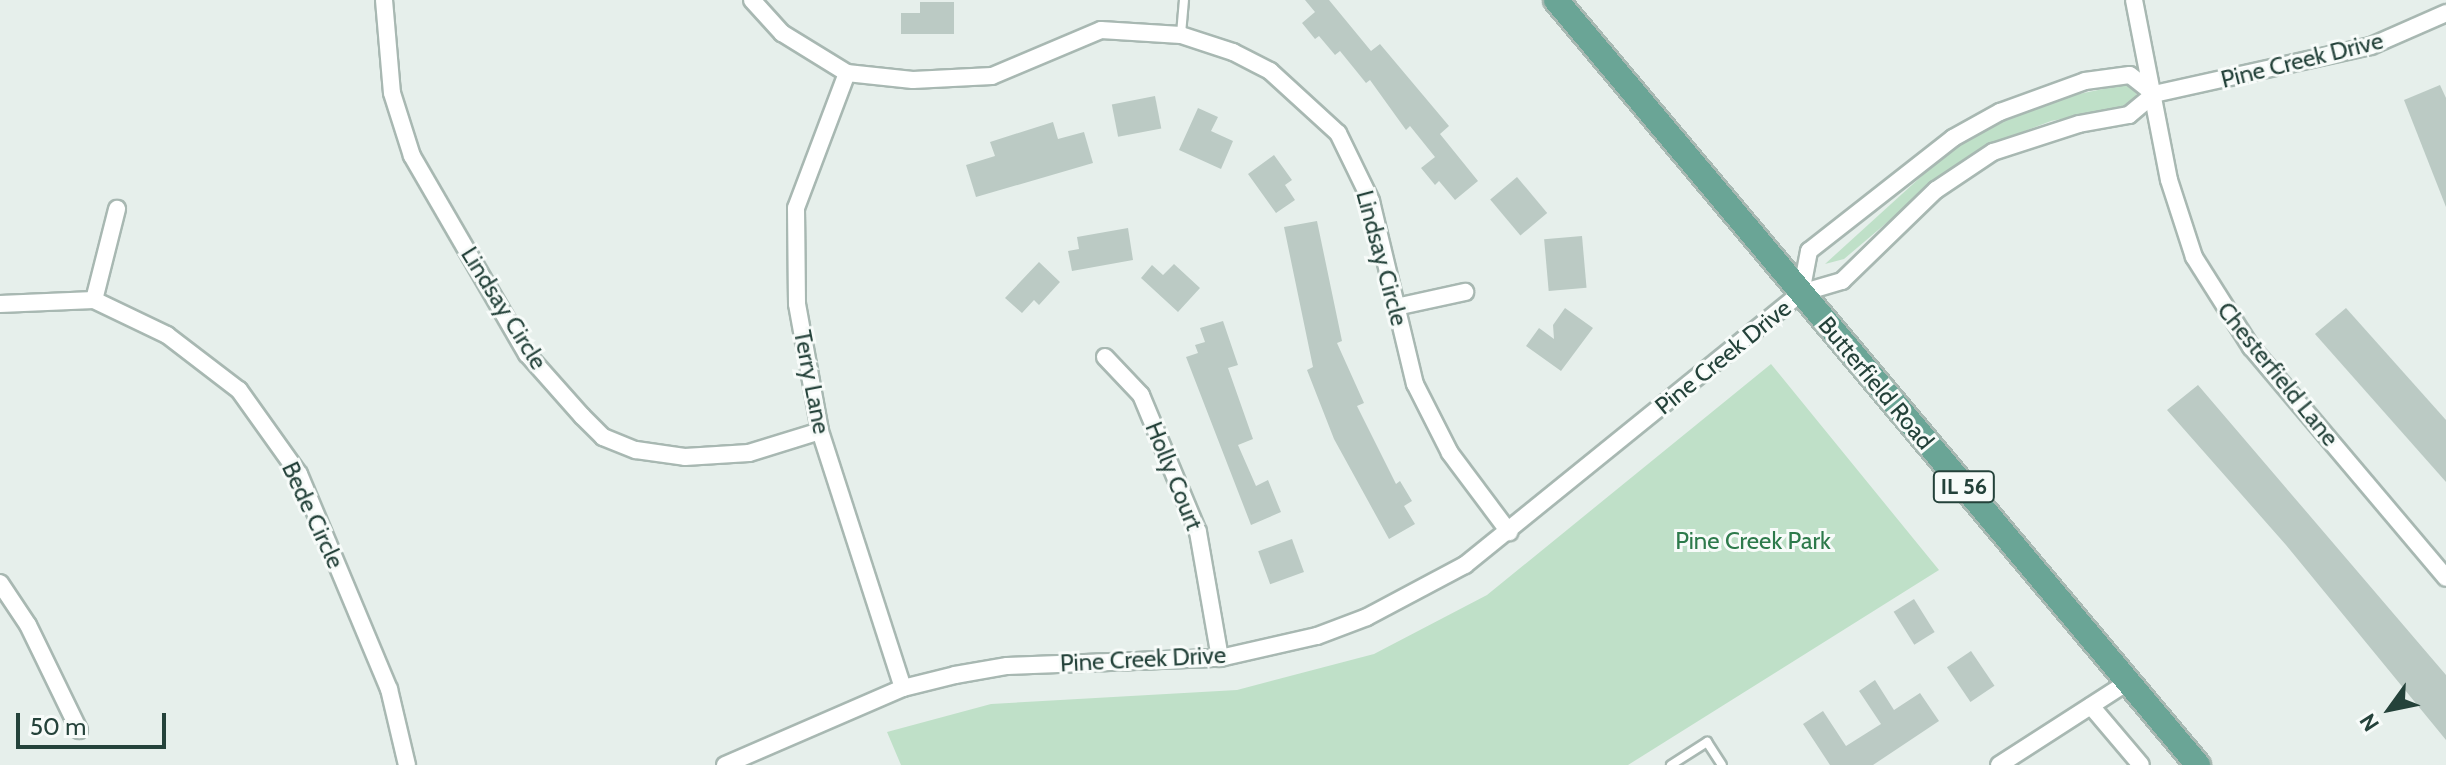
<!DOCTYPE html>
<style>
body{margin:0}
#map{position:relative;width:2446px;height:765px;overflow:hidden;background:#e6efeb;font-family:Cabin,sans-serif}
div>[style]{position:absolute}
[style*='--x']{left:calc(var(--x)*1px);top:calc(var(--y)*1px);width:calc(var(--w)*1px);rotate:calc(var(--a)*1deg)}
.green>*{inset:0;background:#bfe0c8}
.building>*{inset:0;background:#bbcac4;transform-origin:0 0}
.roads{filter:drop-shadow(2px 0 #a8b8b2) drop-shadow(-2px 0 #a8b8b2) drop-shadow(0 2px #a8b8b2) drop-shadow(0 -2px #a8b8b2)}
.lane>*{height:8px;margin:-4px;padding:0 4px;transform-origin:4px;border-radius:4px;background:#fff}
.street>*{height:16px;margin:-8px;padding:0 8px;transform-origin:8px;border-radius:8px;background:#fff}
.primary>*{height:24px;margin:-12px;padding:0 12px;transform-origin:12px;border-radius:12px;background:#6aa596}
span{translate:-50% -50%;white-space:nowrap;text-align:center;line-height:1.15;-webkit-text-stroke:6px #f7fbf9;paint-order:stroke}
.shield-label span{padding:2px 6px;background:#f7fbf9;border:2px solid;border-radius:6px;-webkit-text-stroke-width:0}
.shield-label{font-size:22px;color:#24423a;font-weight:700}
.street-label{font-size:24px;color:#24423a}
.park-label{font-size:24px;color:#2d7a4b}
.north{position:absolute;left:2350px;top:669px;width:80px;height:80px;-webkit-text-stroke:6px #f7fbf9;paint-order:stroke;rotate:237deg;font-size:22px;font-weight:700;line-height:32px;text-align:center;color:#24423a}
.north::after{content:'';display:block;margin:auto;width:28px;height:36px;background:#24423a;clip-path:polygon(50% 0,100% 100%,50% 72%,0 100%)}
.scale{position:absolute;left:16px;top:713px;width:150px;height:36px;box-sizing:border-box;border:4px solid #24423a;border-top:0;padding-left:10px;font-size:24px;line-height:28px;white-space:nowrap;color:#24423a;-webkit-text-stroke:6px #f7fbf9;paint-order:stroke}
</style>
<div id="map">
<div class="green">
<div style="clip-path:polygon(2127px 84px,2137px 94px,2129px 106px,2051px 121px,1994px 143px,1950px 169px,1844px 259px,1825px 264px,1946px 154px,1981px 132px,2050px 100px)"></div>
<div style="clip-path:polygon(1771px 364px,1939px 570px,1628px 765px,901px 765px,887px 732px,991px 704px,1237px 690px,1374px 654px,1487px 595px)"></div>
</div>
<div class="building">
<div style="clip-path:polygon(1305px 0,1329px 0,1371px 51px,1380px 44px,1449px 126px,1440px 134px,1478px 181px,1455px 200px,1439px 181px,1435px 185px,1421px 168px,1435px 157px,1410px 126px,1406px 130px,1370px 80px,1366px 83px,1340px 51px,1335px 55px,1319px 36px,1315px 39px,1302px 23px,1315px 12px)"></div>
<div style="clip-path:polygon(920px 2px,954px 2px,954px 34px,901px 34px,901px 13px,920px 13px)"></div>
<div style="clip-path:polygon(2440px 85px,2446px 98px,2446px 207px,2404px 100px)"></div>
<div style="left:1155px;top:96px;width:33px;height:44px;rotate:79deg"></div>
<div style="clip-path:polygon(1198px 108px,1218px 117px,1211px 131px,1233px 141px,1221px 169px,1179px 150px)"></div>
<div style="clip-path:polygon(1053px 122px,1058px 139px,1084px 132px,1093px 163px,976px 197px,966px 165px,995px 156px,990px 142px)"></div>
<div style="clip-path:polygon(1274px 155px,1292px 180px,1285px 185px,1295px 200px,1276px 213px,1248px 174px)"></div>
<div style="left:1517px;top:177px;width:47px;height:35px;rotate:50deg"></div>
<div style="clip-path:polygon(1317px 221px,1342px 341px,1337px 343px,1364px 403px,1357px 406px,1396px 484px,1400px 481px,1412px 501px,1404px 506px,1415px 524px,1389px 539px,1334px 439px,1307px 370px,1313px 367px,1284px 227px)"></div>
<div style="clip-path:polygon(1128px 228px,1133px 260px,1072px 271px,1068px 251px,1079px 249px,1077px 237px)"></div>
<div style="left:1582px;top:236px;width:52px;height:38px;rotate:85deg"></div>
<div style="clip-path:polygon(1039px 262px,1060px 282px,1039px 305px,1034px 300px,1022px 313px,1005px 298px)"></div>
<div style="clip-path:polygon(1174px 264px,1200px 288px,1178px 312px,1141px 278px,1152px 265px,1163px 275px)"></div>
<div style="clip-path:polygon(1565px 308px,1593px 328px,1561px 371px,1526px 346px,1539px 328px,1554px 339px,1553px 325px)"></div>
<div style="clip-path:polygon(2346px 308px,2446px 420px,2446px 482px,2315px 334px)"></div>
<div style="clip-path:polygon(1223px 321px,1238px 365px,1228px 368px,1253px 439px,1238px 445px,1256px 486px,1268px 480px,1281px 512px,1251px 525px,1186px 357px,1198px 353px,1195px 345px,1205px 342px,1200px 328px)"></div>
<div style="clip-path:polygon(2198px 385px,2446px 675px,2446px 740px,2286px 545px,2167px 410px)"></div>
<div style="left:1292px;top:539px;width:35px;height:36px;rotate:70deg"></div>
<div style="left:1914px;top:599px;width:39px;height:24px;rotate:58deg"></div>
<div style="left:1971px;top:651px;width:42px;height:29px;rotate:56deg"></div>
<div style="clip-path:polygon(1875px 680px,1894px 710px,1920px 693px,1939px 721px,1873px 765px,1830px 765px,1803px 724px,1823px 711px,1846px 746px,1881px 724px,1859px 691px)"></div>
</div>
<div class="roads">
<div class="lane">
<div style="--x:1181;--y:34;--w:34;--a:-85"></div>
<div style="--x:1671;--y:765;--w:43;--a:-32.6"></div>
<div style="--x:1707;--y:742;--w:27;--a:57"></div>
</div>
<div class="street">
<div style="--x:384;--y:0;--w:93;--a:85.1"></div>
<div style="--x:392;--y:93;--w:66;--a:72.4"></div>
<div style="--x:412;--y:156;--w:229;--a:59.9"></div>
<div style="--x:527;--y:354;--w:83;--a:48.4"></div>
<div style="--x:582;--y:416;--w:30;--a:45"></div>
<div style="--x:603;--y:437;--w:35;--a:22"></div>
<div style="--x:636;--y:450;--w:49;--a:8.1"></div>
<div style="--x:685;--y:457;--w:64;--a:-3.6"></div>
<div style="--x:749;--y:453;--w:74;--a:-17.2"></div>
<div style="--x:752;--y:0;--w:45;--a:47.7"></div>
<div style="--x:782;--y:33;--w:76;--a:31.6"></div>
<div style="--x:847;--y:73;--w:66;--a:6.1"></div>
<div style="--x:913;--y:80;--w:79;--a:-2.9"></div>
<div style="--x:992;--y:76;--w:118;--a:-22.9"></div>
<div style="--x:1101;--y:30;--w:80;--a:3.6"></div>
<div style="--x:1181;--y:35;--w:55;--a:18.1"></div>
<div style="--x:1233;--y:52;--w:42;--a:27.2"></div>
<div style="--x:1270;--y:71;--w:92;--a:42.4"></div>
<div style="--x:1338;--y:133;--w:76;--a:64.1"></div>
<div style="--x:1371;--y:201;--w:188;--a:76.5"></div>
<div style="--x:1415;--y:384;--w:77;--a:63.1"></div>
<div style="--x:1450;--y:453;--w:99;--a:53.2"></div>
<div style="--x:2134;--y:0;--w:183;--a:79"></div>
<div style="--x:2169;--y:180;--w:81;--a:72"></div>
<div style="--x:2194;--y:257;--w:107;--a:57.7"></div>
<div style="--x:2251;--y:347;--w:302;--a:49.8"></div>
<div style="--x:847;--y:73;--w:144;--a:110.7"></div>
<div style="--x:796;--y:208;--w:96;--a:89.4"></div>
<div style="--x:797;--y:304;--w:129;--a:79.7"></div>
<div style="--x:820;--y:431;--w:270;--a:72.1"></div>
<div style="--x:1801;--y:293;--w:43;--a:-79.2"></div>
<div style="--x:1809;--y:251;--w:183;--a:-38.1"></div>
<div style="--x:1953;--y:138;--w:54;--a:-29"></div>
<div style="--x:2000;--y:112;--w:90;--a:-20"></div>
<div style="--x:2085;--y:81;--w:45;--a:-7.6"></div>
<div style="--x:2130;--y:75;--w:31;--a:38"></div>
<div style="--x:94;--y:300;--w:94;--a:-75.8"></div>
<div style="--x:0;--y:304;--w:94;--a:-2.4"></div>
<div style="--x:94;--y:300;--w:81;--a:25.6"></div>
<div style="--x:167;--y:335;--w:91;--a:37.4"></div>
<div style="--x:239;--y:390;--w:103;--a:54.5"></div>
<div style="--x:299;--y:474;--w:233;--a:67.3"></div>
<div style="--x:389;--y:689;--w:78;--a:76.7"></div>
<div style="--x:1396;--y:307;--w:71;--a:-12.3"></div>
<div style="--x:1105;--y:357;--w:52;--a:46.5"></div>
<div style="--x:1141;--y:395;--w:148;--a:67.4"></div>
<div style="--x:1198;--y:532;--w:128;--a:80.1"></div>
<div style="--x:0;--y:583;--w:50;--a:56.3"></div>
<div style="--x:28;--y:625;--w:117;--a:64.1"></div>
<div style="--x:2091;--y:706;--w:77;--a:49.7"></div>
<div style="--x:725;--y:765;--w:194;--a:-23.4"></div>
<div style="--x:903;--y:688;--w:54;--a:-14"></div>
<div style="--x:955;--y:675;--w:53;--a:-9.8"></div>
<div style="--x:1007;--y:666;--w:213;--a:-2.2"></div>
<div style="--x:1220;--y:658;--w:99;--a:-12.8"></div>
<div style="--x:1317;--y:636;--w:53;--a:-20.8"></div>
<div style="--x:1367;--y:617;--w:111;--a:-28"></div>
<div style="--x:1465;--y:565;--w:432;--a:-39"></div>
<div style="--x:1801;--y:293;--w:43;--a:-16.3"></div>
<div style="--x:1842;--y:281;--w:131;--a:-44.1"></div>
<div style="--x:1936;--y:190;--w:69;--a:-33.7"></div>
<div style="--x:1993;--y:152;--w:90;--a:-18"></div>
<div style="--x:2079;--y:124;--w:51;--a:-10.2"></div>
<div style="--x:2129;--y:115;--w:33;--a:-40"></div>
<div style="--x:2154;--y:94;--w:222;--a:-12.5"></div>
<div style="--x:2371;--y:46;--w:82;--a:-23.7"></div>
<div style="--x:1999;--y:765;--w:153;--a:-32.8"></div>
</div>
<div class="primary">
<div style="--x:1556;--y:0;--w:999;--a:50"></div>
</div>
</div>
<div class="shield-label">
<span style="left:1964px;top:487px">IL 56</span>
</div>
<div class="street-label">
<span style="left:2302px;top:60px;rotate:-14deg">Pine Creek Drive</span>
<span style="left:1382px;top:258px;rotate:75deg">Lindsay Circle</span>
<span style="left:504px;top:308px;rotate:58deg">Lindsay Circle</span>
<span style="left:1723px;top:357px;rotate:-39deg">Pine Creek Drive</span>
<span style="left:2278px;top:374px;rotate:51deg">Chesterfield Lane</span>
<span style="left:812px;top:382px;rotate:79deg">Terry Lane</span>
<span style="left:1876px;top:383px;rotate:50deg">Butterfield Road</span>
<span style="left:1174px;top:476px;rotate:68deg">Holly Court</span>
<span style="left:313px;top:515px;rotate:65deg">Bede Circle</span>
<span style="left:1143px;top:659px;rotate:-3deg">Pine Creek Drive</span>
</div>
<div class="park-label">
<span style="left:1753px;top:541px">Pine Creek Park</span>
</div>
<div class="north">N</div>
<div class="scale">50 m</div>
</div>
